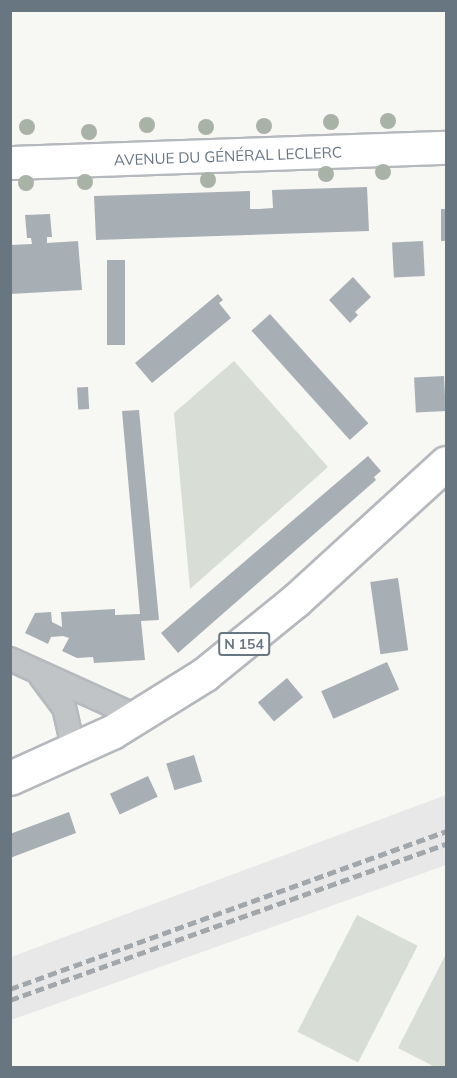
<!DOCTYPE html>
<meta charset="utf-8">
<style>
body{margin:0}
#map{position:relative;width:457px;height:1078px;overflow:hidden;background:#f7f7f4;font-family:Mulish,sans-serif}
div>[style]{position:absolute}
[style*='--x']{left:calc(var(--x)*1px);top:calc(var(--y)*1px);width:calc(var(--w)*1px);rotate:calc(var(--a)*1deg)}
.built>*{inset:0;background:#e7e8e7}
.green>*{inset:0;background:#d8ddd5;transform-origin:0 0}
.building>*{inset:0;background:#a8afb4;transform-origin:0 0}
.roads{filter:drop-shadow(2px 0 #b5b9bd) drop-shadow(-2px 0 #b5b9bd) drop-shadow(0 2px #b5b9bd) drop-shadow(0 -2px #b5b9bd)}
.minor>*{height:22px;margin:-11px;padding:0 11px;transform-origin:11px;border-radius:11px;background:#c0c4c7}
.secondary>*{height:32px;margin:-16px;padding:0 16px;transform-origin:16px;border-radius:16px;background:#fff}
.primary>*{height:33px;margin:-16.5px;padding:0 16.5px;transform-origin:16.5px;border-radius:16.5px;background:#fff}
.rail>*{height:4.5px;margin-top:-2.25px;transform-origin:0;background:repeating-linear-gradient(90deg,#a2a7ac 0 9px,transparent 0 13.5px)}
.trees>*{width:16px;height:16px;margin:-8px;border-radius:50%;background:#a9b2a6}
span{translate:-50% -50%;white-space:nowrap;text-align:center;line-height:1.15;-webkit-text-stroke:6px #fff;paint-order:stroke}
.shield-label span{padding:2px 4px;background:#fff;border:2px solid;border-radius:4px;-webkit-text-stroke-width:0}
.shield-label{font-size:14px;color:#687682;font-weight:700}
.street-label{font-size:15px;color:#687682}
.frame{position:absolute;inset:0;border:12px solid #687682;pointer-events:none}
</style>
<div id="map">
<div class="built">
<div style="clip-path:polygon(446px 795px,446px 865px,11px 1020px,11px 957px)"></div>
</div>
<div class="green">
<div style="clip-path:polygon(234px 361px,328px 467px,190px 589px,174px 413px)"></div>
<div style="left:357px;top:915px;width:68px;height:131px;rotate:27deg"></div>
<div style="clip-path:polygon(446px 954px,446px 1067px,435px 1067px,398px 1048px)"></div>
</div>
<div class="building">
<div style="clip-path:polygon(367px 187px,369px 231px,96px 240px,94px 196px,250px 191px,250px 209px,259px 209px,273px 208px,272px 190px)"></div>
<div style="left:446px;top:209px;width:32px;height:5px;rotate:90deg"></div>
<div style="clip-path:polygon(50px 214px,52px 237px,47px 237px,47px 243px,78px 241px,82px 290px,10px 294px,10px 245px,32px 244px,31px 238px,27px 238px,25px 215px)"></div>
<div style="left:423px;top:241px;width:35px;height:31px;rotate:87deg"></div>
<div style="left:107px;top:260px;width:18px;height:85px"></div>
<div style="clip-path:polygon(353px 277px,371px 297px,355px 312px,358px 315px,350px 323px,329px 300px)"></div>
<div style="clip-path:polygon(218px 294px,223px 300px,219px 303px,231px 318px,152px 383px,135px 363px)"></div>
<div style="left:270px;top:314px;width:147px;height:25px;rotate:48deg"></div>
<div style="left:444px;top:376px;width:35px;height:30px;rotate:87deg"></div>
<div style="left:88px;top:387px;width:22px;height:11px;rotate:87deg"></div>
<div style="clip-path:polygon(139px 410px,159px 620px,141px 621px,145px 660px,94px 663px,93px 657px,77px 658px,62px 651px,69px 638px,63px 636px,51px 637px,48px 644px,25px 633px,35px 613px,51px 612px,52px 622px,62px 627px,61px 612px,115px 609px,115px 615px,140px 614px,122px 411px)"></div>
<div style="clip-path:polygon(368px 456px,381px 471px,374px 477px,376px 480px,178px 653px,161px 633px)"></div>
<div style="left:398px;top:578px;width:73px;height:28px;rotate:82deg"></div>
<div style="left:387px;top:662px;width:30px;height:72px;rotate:66deg"></div>
<div style="left:287px;top:678px;width:25px;height:38px;rotate:50deg"></div>
<div style="left:194px;top:755px;width:28px;height:29px;rotate:73deg"></div>
<div style="left:148px;top:776px;width:23px;height:42px;rotate:65deg"></div>
<div style="clip-path:polygon(69px 812px,76px 833px,10px 858px,10px 834px)"></div>
</div>
<div class="roads">
<div class="minor">
<div style="--x:10;--y:659;--w:141;--a:24.4"></div>
<div style="--x:41;--y:677;--w:38;--a:53"></div>
<div style="--x:64;--y:707;--w:45;--a:77.2"></div>
</div>
<div class="secondary">
<div style="--x:10;--y:163;--w:436;--a:-2"></div>
</div>
<div class="primary">
<div style="--x:10;--y:778;--w:112;--a:-24.3"></div>
<div style="--x:112;--y:732;--w:110;--a:-31.9"></div>
<div style="--x:205;--y:674;--w:117;--a:-39.1"></div>
<div style="--x:296;--y:600;--w:203;--a:-42.4"></div>
</div>
</div>
<div class="rail">
<div style="--x:10;--y:989;--w:464;--a:-19.9"></div>
<div style="--x:10;--y:1000;--w:463;--a:-19.7"></div>
</div>
<div class="trees">
<div style="left:388px;top:121px"></div>
<div style="left:331px;top:122px"></div>
<div style="left:147px;top:125px"></div>
<div style="left:264px;top:126px"></div>
<div style="left:27px;top:127px"></div>
<div style="left:206px;top:127px"></div>
<div style="left:89px;top:132px"></div>
<div style="left:383px;top:172px"></div>
<div style="left:326px;top:174px"></div>
<div style="left:208px;top:180px"></div>
<div style="left:85px;top:182px"></div>
<div style="left:26px;top:183px"></div>
</div>
<div class="shield-label">
<span style="left:244px;top:644px">N 154</span>
</div>
<div class="street-label">
<span style="left:228px;top:156px;rotate:-2deg">AVENUE DU GÉNÉRAL LECLERC</span>
</div>
<div class="frame"></div>
</div>
